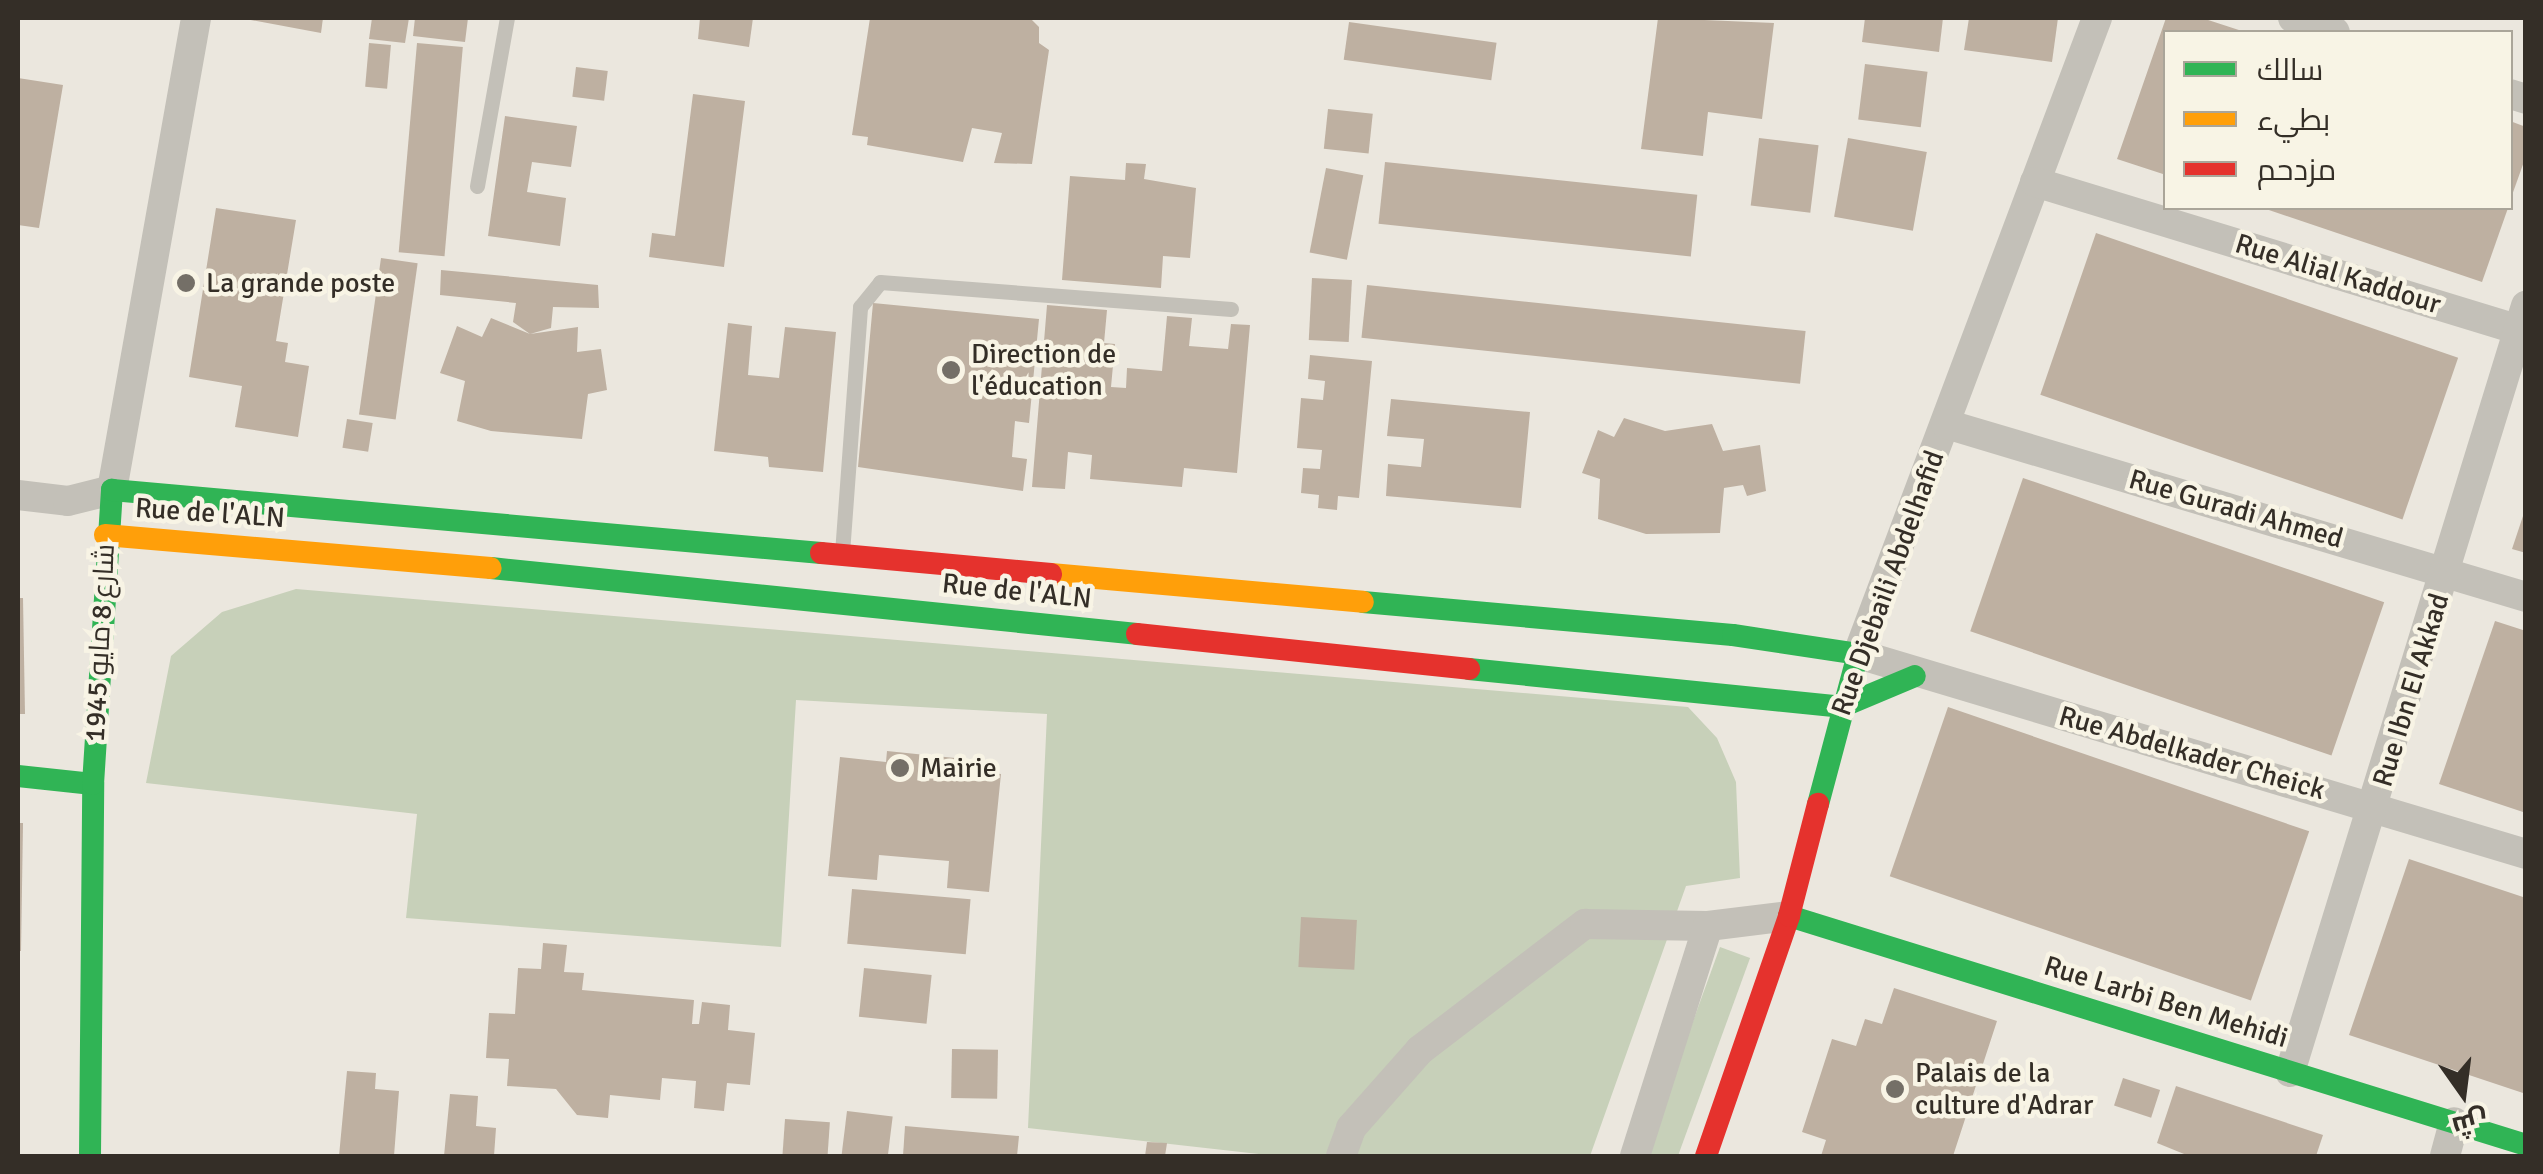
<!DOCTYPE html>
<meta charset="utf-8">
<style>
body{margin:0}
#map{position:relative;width:2543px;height:1174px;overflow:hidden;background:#ebe7de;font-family:Signika,Cairo,sans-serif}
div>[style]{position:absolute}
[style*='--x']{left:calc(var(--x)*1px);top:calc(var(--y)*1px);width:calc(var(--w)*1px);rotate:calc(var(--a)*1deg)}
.green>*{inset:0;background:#c7d0b9;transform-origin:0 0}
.building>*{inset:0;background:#beb0a1;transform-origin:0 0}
.lane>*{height:15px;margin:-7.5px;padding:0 7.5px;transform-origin:7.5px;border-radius:7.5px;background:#c3c0b8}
.street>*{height:30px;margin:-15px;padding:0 15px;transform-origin:15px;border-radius:15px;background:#c3c0b8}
.fast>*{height:22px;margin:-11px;padding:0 11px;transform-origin:11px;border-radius:11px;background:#30b455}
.slow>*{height:22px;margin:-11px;padding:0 11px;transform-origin:11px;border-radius:11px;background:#ff9f0a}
.jam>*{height:22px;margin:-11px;padding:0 11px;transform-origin:11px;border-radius:11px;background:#e5322d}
.dots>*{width:28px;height:28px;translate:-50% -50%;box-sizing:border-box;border:5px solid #f8f4e5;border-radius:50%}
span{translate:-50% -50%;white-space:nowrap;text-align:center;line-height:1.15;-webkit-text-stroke:9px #f8f4e5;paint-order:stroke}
.street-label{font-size:28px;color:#342e27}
.poi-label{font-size:28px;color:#342e27}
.left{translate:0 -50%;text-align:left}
.frame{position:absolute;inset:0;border:20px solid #342e27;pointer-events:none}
.legend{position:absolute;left:2163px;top:30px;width:350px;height:180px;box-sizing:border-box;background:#f8f4e5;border:2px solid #aaa599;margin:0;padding:12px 18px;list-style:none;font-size:30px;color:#342e27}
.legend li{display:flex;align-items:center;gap:20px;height:50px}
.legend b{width:50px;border:2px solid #aaa599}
.north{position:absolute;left:2413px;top:1044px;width:100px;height:100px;-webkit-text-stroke:8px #f8f4e5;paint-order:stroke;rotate:166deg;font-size:28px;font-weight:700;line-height:40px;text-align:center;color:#342e27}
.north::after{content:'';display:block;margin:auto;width:35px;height:45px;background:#342e27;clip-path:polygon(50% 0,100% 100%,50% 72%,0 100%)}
</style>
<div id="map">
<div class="green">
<div style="clip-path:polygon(296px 589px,1688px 707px,1717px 738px,1736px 782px,1740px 878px,1686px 886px,1590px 1156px,1277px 1156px,1028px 1128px,1047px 714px,796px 700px,781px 947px,406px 918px,417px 814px,146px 783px,171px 656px,222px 612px)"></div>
<div style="left:1720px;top:947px;width:32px;height:221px;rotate:20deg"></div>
</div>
<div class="building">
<div style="clip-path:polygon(240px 18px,323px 18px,321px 33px)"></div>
<div style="clip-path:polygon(372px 18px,409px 18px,405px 43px,369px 39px)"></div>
<div style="clip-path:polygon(415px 18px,468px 18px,465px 42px,413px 36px)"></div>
<div style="clip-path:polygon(700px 18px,753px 18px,749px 47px,698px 39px)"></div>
<div style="clip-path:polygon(870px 18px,1030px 18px,1039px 27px,1039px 43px,1049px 50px,1032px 164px,994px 163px,1002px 133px,972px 128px,963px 162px,867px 145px,868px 137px,852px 135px)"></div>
<div style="clip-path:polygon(1658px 18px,1774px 23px,1762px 119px,1708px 112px,1703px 156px,1641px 149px)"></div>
<div style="clip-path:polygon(1865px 18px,1943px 18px,1939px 52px,1862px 42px)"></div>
<div style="clip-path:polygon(1969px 18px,2058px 18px,2052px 62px,1964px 50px)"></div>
<div style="clip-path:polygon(2166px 18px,2202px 18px,2245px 32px,2166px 32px,2166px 175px,2117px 159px)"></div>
<div style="left:1349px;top:22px;width:149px;height:38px;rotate:8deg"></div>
<div style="left:369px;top:43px;width:22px;height:44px;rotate:5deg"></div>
<div style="left:417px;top:43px;width:46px;height:210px;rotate:5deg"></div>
<div style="left:1865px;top:64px;width:63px;height:56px;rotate:7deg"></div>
<div style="left:576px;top:67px;width:32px;height:30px;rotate:7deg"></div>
<div style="clip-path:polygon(18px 78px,63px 85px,39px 228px,18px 225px)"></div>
<div style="clip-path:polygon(693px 94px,745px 101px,724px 267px,649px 257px,652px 233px,675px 236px)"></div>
<div style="left:1328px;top:109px;width:45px;height:40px;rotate:6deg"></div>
<div style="clip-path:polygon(505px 116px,577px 126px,571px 167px,532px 162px,527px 192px,566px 198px,560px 246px,488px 236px)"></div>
<div style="clip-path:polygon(2510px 121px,2526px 127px,2526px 156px,2511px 198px)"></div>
<div style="left:1759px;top:138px;width:60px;height:68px;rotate:7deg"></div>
<div style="left:1848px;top:138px;width:80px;height:80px;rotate:10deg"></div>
<div style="left:1385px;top:162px;width:314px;height:62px;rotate:6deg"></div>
<div style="clip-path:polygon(1126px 163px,1146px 164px,1144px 179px,1196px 188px,1190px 258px,1163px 256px,1161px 288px,1062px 280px,1070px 176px,1125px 180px)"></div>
<div style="left:1326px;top:168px;width:38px;height:86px;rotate:11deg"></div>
<div style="clip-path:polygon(216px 208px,296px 220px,276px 341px,288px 343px,285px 362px,309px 366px,298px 437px,235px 427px,242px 386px,189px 377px)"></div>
<div style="clip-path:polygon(2263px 208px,2508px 208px,2482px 282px)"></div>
<div style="left:2096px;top:233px;width:383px;height:171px;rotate:19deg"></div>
<div style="left:381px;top:258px;width:37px;height:158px;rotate:8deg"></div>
<div style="clip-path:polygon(441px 270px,598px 285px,599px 308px,553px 307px,551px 328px,530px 334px,578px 327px,577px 352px,601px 349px,607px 390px,588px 394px,582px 439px,491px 431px,457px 421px,465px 381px,440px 373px,457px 326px,482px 337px,491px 318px,530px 334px,513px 322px,516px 303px,440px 295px)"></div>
<div style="left:1312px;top:278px;width:40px;height:62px;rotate:3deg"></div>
<div style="left:1367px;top:285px;width:441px;height:53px;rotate:6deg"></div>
<div style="clip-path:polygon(873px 303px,1039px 319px,1029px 423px,1015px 421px,1012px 457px,1027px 459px,1023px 491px,858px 467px)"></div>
<div style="clip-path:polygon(1047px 305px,1107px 310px,1104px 343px,1115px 344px,1111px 387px,1126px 388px,1127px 368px,1162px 371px,1167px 316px,1192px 318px,1189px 346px,1228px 349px,1231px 324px,1250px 325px,1237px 473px,1184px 468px,1182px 487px,1090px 479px,1092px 455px,1068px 452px,1065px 489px,1032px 487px)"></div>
<div style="clip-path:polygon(728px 323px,752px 326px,748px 375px,779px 378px,785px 327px,836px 332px,823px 472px,769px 467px,768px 457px,714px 451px)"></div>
<div style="clip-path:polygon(1310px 355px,1372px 361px,1359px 498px,1338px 496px,1337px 510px,1318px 508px,1319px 495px,1301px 493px,1303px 468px,1320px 469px,1322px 450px,1297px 448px,1301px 398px,1323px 400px,1325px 381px,1308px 379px)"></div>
<div style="clip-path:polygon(1391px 399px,1530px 412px,1521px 508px,1386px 496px,1388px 464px,1421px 467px,1424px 439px,1387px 436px)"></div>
<div style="clip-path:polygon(1624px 418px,1665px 431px,1712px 424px,1723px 451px,1760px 445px,1766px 491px,1747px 496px,1743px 485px,1724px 488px,1720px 533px,1646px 534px,1598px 519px,1600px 479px,1582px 473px,1598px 430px,1614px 437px)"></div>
<div style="left:347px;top:419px;width:26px;height:29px;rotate:9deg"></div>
<div style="left:2023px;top:478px;width:382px;height:162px;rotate:19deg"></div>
<div style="clip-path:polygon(2525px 510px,2526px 510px,2526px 553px,2512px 549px)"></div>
<div style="clip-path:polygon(18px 598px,23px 598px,25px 714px,18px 714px)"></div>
<div style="clip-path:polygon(2495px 621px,2526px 631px,2526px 813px,2439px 784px)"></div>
<div style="left:1948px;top:707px;width:382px;height:179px;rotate:19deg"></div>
<div style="clip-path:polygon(887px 751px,955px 758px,953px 769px,1001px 774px,989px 892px,947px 888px,949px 861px,879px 855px,877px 880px,828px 876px,840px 757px,886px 762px)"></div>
<div style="clip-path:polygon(18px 823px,23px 823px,21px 951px,18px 951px)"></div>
<div style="clip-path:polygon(2409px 859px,2526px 898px,2526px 1094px,2349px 1035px)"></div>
<div style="left:852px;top:889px;width:119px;height:55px;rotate:5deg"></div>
<div style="left:1301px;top:917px;width:56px;height:50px;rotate:3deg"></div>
<div style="clip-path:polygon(543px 943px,567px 945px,564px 972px,584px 973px,582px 990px,694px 1000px,692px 1024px,699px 1024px,702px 1002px,730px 1005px,728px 1030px,755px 1033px,750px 1085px,727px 1083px,724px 1111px,694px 1108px,696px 1081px,662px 1078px,660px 1100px,610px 1095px,608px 1118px,577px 1115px,556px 1089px,507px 1086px,509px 1059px,486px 1058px,489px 1013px,515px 1014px,518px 968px,541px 969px)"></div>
<div style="left:864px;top:968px;width:68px;height:49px;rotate:6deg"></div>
<div style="clip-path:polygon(1894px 988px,1997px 1021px,1953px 1156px,1821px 1156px,1826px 1140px,1802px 1132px,1832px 1039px,1856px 1046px,1865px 1019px,1882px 1024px)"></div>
<div style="left:952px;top:1049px;width:46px;height:49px;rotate:1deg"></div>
<div style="clip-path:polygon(347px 1071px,376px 1073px,375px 1089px,399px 1091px,394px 1156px,339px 1156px)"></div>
<div style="left:2123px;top:1078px;width:39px;height:29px;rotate:18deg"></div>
<div style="clip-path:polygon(2176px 1086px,2323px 1135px,2316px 1156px,2189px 1156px,2157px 1143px)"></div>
<div style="clip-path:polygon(450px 1094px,478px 1096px,476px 1126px,496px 1128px,494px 1156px,444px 1156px)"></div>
<div style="left:847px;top:1111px;width:46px;height:45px;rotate:7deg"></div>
<div style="left:785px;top:1119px;width:45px;height:37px;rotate:4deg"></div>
<div style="clip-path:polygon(905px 1126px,1019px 1136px,1017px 1156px,903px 1156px)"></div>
<div style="clip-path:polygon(1147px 1142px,1167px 1143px,1165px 1156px,1145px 1156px)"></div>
</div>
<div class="lane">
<div style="--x:477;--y:186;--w:171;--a:-79.9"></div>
<div style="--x:842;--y:553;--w:247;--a:-85.8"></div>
<div style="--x:860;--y:307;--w:32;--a:-51"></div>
<div style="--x:880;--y:282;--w:352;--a:4.4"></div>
</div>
<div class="street">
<div style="--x:2097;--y:18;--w:679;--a:110.6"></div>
<div style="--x:1858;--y:654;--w:697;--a:16.67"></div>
<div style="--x:2293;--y:18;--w:44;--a:18.4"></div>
<div style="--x:2510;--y:94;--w:17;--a:17"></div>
<div style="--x:2035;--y:182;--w:513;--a:16.99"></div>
<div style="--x:1946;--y:424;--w:605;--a:16.61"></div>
<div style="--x:18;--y:495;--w:50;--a:6.8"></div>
<div style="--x:68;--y:501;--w:45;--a:-14"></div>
<div style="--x:112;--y:490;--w:479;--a:-79.9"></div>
<div style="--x:2290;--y:1072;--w:802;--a:-72.88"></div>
<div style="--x:1341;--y:1156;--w:30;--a:-70"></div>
<div style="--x:1351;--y:1128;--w:104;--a:-48.5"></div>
<div style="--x:1420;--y:1050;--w:208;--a:-37.4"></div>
<div style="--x:1585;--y:924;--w:123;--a:0.9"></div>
<div style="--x:1708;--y:926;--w:82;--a:-7"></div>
<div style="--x:1635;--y:1156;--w:241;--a:-72.4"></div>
<div style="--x:2445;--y:1156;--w:35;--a:-75"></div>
</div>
<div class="fast">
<div style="--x:491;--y:568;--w:649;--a:5.83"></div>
<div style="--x:1363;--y:602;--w:371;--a:5.1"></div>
<div style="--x:1733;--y:635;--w:126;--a:8.6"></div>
<div style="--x:1858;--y:654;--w:155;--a:104.9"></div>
<div style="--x:1469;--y:669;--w:374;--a:5.8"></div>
<div style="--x:1841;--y:707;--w:80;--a:-22.7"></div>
<div style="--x:18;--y:776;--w:75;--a:6.1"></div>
<div style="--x:1789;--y:916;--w:772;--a:17.26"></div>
<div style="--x:90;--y:1156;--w:372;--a:-89.5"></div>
<div style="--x:93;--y:784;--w:295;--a:-86.3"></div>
<div style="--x:112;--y:490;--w:712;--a:5.08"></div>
</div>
<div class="slow">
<div style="--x:105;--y:535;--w:387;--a:4.9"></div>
<div style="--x:1051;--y:574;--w:313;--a:5.1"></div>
</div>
<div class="jam">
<div style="--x:821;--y:553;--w:231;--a:5.2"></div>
<div style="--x:1137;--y:634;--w:334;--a:6"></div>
<div style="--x:1706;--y:1156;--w:254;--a:-70.9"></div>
<div style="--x:1789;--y:916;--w:116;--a:-75.5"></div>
</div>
<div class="dots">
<div style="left:186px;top:283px;background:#746f67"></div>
<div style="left:951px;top:370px;background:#746f67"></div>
<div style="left:900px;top:768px;background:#746f67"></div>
<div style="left:1895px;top:1089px;background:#746f67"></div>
</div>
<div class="street-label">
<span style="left:2338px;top:274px;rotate:17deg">Rue Alial Kaddour</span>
<span style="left:2236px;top:509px;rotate:16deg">Rue Guradi Ahmed</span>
<span style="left:210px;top:513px;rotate:4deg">Rue de l'ALN</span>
<span style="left:1888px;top:583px;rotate:-70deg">Rue Djebaili Abdelhafid</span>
<span style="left:1017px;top:591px;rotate:6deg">Rue de l'ALN</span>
<span style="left:100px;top:643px;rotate:-87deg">شارع 8 مايو 1945</span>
<span style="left:2411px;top:690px;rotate:-73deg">Rue Ibn El Akkad</span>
<span style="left:2192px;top:753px;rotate:16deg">Rue Abdelkader Cheick</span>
<span style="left:2166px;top:1002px;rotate:17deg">Rue Larbi Ben Mehidi</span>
</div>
<div class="poi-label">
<span class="left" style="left:206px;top:283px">La grande poste</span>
<span class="left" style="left:971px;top:370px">Direction de<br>l'éducation</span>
<span class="left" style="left:920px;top:768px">Mairie</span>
<span class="left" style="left:1915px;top:1089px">Palais de la<br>culture d'Adrar</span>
</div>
<div class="frame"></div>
<ul class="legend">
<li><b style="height:12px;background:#30b455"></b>سالك</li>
<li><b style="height:12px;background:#ff9f0a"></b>بطيء</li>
<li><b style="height:12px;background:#e5322d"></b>مزدحم</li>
</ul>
<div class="north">ش</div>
</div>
